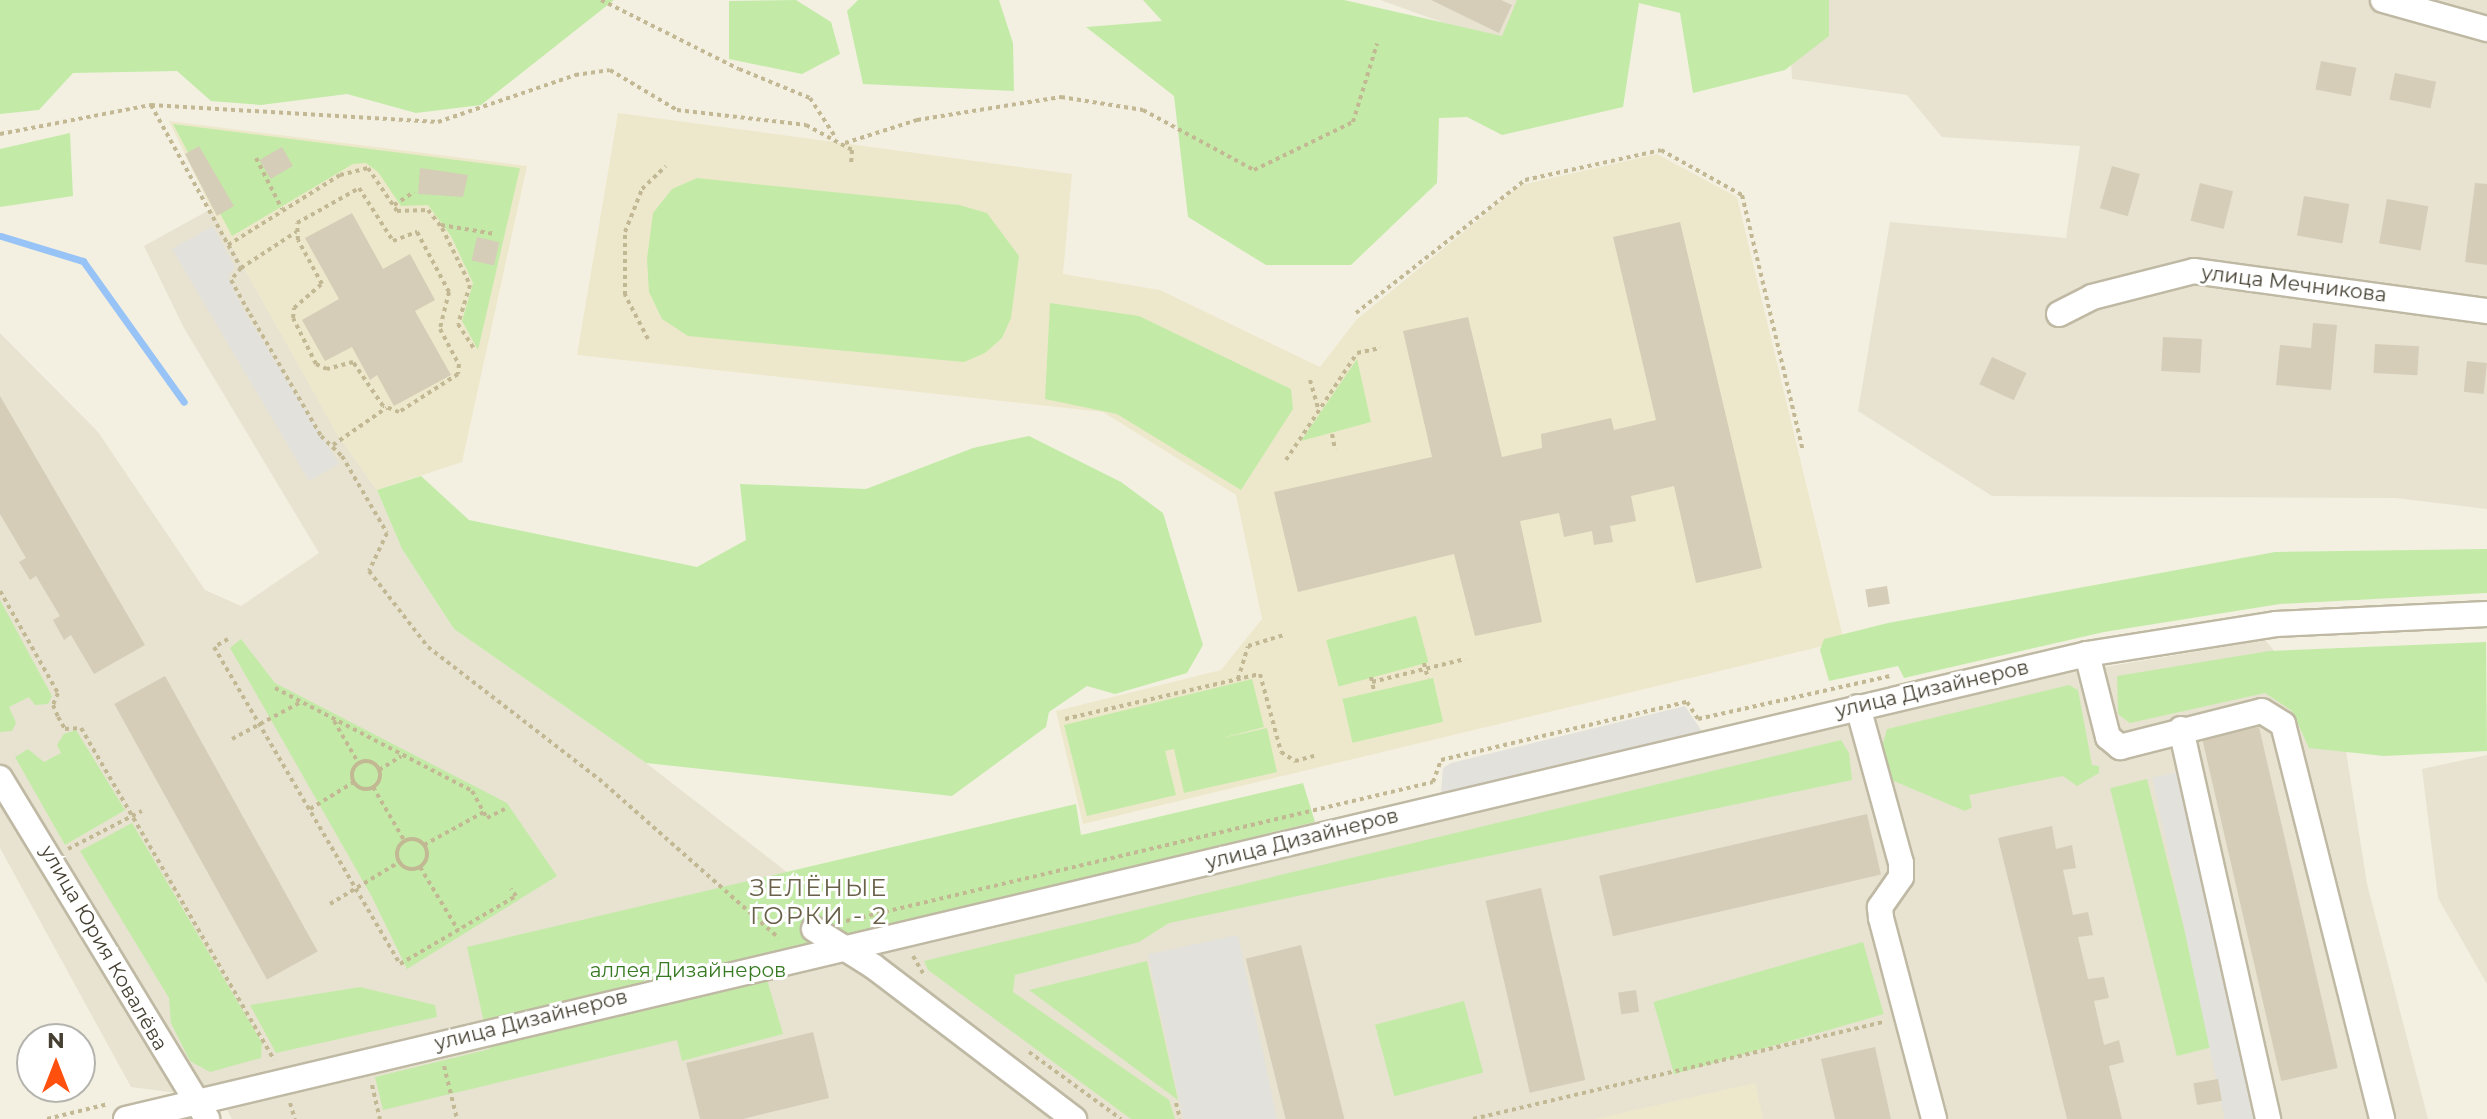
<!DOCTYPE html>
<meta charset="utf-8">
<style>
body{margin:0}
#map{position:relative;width:2487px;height:1119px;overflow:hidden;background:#f3f0e2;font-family:Montserrat,sans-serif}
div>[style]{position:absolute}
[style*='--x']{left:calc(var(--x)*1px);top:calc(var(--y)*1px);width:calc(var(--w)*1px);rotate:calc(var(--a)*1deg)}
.residential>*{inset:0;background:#e7e3d0}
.education>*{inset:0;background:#ede8cb}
.green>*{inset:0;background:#c3eba7;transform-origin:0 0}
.parking>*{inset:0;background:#e3e1db;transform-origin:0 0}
.stream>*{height:7px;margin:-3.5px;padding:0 3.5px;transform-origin:3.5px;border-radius:3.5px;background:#98c3f6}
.building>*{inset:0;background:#d5cdb7;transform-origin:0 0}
.path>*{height:4px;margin-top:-2px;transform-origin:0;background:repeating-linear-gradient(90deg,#c2b894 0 4px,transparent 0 8px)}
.path>.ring{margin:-2px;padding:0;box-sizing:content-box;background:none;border:4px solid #c2b894;border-radius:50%}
.roads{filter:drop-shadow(2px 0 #bfb9a4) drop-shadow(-2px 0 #bfb9a4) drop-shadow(0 2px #bfb9a4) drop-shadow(0 -2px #bfb9a4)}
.minor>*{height:24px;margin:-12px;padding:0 12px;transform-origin:12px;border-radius:12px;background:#fff}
span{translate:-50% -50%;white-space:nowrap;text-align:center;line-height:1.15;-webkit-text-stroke:6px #fff;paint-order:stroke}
.street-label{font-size:20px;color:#454032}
.park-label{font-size:20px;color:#377a22}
.quarter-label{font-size:24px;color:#686049;letter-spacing:2px}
.north{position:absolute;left:16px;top:1023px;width:80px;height:80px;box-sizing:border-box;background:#fff;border:2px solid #b5b3ad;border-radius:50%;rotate:0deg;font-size:22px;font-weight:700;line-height:32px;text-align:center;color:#454032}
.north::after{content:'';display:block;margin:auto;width:28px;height:36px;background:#ff510d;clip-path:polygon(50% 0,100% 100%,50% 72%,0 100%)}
</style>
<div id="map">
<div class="residential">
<div style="clip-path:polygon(1380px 0,1519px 0,1506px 45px)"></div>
<div style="clip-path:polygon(1788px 0,2487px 0,2487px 509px,2396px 498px,1992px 496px,1858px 411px,1890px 222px,2066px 238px,2080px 146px,1942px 137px,1907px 95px,1792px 79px)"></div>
<div style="clip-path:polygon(211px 209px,338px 435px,377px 490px,402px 549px,454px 629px,646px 763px,858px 927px,223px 1099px,131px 1087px,0 848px,0 333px,98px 432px,205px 590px,241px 606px,319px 553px,184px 328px,144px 246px)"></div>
<div style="clip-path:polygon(2265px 640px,2343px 732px,2367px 884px,2428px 1119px,232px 1119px,227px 1110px,2063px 674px)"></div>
<div style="clip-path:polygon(2487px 755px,2487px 984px,2438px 898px,2422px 769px)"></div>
</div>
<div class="education">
<div style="clip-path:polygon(618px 113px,1072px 174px,1063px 274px,1160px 290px,1320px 367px,1356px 320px,1521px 185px,1657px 154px,1737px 197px,1844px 641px,1083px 824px,1056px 711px,1221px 670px,1262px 619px,1236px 495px,1103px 412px,577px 355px)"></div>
<div style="clip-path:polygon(169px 121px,527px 166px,462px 462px,377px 490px,338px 436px,211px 209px)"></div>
<div style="clip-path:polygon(1755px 1083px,1763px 1119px,1595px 1119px)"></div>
</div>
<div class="green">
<div style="clip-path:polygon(0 0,614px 0,481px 105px,416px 113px,347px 94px,261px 105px,211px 101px,177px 71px,73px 73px,39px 110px,0 114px)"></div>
<div style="clip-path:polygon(796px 0,831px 22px,840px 54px,802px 74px,729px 59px,729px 1px)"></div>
<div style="clip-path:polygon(858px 0,999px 0,1013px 43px,1014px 91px,863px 84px,847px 11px)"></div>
<div style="clip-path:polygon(1143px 0,1344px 0,1502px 36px,1517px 0,1829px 0,1829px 36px,1785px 70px,1693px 93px,1680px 13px,1639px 3px,1623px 107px,1502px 135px,1467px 117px,1439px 118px,1437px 183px,1351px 265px,1266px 265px,1188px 217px,1174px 96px,1086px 27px,1162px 21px)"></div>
<div style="clip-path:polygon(173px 124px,520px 168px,478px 350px,462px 321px,473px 283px,451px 236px,428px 205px,401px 206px,378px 172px,366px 163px,353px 164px,232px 236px)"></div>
<div style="clip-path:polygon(70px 133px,73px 196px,0 207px,0 149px)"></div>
<div style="clip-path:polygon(697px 178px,959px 205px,987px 213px,1019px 256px,1011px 318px,1002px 338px,985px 353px,964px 362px,688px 336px,662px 319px,649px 292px,647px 259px,653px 213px,672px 189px)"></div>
<div style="clip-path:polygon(1050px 303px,1139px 316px,1291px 389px,1293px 409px,1241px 490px,1117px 414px,1045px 399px)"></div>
<div style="clip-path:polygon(1357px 359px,1371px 422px,1301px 441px)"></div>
<div style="clip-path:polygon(1029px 436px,1121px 482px,1163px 513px,1203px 645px,1187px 673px,1115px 694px,1087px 686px,1049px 712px,1046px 727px,952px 796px,646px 763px,454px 629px,402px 549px,377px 490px,421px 476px,469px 520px,697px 567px,746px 540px,740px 484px,866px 489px,973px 448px)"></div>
<div style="clip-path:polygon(2487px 549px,2487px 593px,2280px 604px,2104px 632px,1904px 678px,1898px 666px,1829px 681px,1820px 650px,1824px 639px,1888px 623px,2275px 552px)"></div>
<div style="clip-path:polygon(0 600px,52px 696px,48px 704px,35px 705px,29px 697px,9px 707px,16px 723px,12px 731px,0 732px)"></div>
<div style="left:1416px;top:616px;width:48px;height:93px;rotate:75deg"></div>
<div style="clip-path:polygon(241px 639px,275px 683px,507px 803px,557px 876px,407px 969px,372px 897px,230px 648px)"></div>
<div style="clip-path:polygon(2486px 642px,2487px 751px,2384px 756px,2309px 748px,2292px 711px,2265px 693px,2130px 723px,2118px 714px,2117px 676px,2269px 651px)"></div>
<div style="left:1433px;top:678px;width:45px;height:93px;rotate:77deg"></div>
<div style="clip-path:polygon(1252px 679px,1264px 727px,1218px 739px,1267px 728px,1277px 772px,1184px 793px,1174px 749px,1165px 751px,1176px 795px,1087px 816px,1064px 725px)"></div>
<div style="clip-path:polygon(2069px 685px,2078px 690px,2092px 765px,2099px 766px,2099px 773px,2077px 786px,2063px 776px,1969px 795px,1972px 807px,1965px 811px,1889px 779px,1882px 747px,1887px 729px)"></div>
<div style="clip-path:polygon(76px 730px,125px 810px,65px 845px,15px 757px,28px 749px,44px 762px,61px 753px,57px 745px,64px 734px)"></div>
<div style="clip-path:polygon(1841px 740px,1849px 753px,1852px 780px,1169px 923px,1139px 942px,1015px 975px,1013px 992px,1169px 1100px,1175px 1119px,1131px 1119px,928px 970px,924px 961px)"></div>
<div style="left:2147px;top:779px;width:276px;height:38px;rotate:76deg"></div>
<div style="clip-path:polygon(1303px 783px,1315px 822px,760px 956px,783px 1034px,682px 1061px,677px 1040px,383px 1110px,375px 1077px,490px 1049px,467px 947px,1076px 804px,1081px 835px)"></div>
<div style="clip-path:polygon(132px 823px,262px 1043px,261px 1058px,210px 1072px,190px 1061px,171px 1023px,169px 998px,80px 851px)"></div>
<div style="left:1863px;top:942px;width:75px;height:218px;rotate:74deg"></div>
<div style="clip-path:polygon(1147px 961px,1178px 1100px,1029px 990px)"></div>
<div style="clip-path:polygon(360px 987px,435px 1005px,437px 1017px,276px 1053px,250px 1005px)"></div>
<div style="left:1464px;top:1001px;width:74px;height:92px;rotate:75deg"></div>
</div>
<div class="parking">
<div style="clip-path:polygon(213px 226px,235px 267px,228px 277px,243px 309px,339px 464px,309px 481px,172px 249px)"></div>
<div style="clip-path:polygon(1685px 706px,1707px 739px,1440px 803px,1443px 768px,1451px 763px)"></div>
<div style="left:2202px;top:767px;width:361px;height:51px;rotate:78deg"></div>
<div style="left:1238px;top:935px;width:188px;height:92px;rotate:78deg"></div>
</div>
<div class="stream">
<div style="--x:1;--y:236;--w:86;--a:17"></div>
<div style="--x:83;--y:261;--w:173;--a:54.4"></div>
</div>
<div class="building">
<div style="clip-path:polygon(1431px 0,1501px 0,1512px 5px,1499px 33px)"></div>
<div style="left:2321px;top:61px;width:36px;height:29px;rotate:11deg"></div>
<div style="left:2395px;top:73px;width:42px;height:27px;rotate:12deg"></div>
<div style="clip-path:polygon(199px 146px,234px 206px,217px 216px,185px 154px)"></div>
<div style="left:282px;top:147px;width:22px;height:26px;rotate:60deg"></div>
<div style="left:2112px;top:166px;width:29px;height:44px;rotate:16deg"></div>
<div style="clip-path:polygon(420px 168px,468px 175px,463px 197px,418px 194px)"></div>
<div style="left:2200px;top:183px;width:34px;height:39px;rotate:14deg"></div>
<div style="clip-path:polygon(2475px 183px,2487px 184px,2487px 265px,2465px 262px)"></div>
<div style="left:2304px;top:196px;width:46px;height:40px;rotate:10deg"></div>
<div style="left:2387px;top:199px;width:42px;height:45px;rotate:10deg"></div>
<div style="clip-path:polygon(352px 213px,383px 269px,410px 254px,435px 300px,415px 311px,451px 375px,394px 406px,377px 375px,370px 380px,352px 347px,325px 361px,302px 320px,339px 299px,305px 238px)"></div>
<div style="clip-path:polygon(1680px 222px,1762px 568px,1696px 583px,1674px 486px,1631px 496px,1636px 521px,1610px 526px,1613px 542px,1594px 545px,1592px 531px,1564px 537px,1559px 513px,1520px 521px,1542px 622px,1475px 636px,1454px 554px,1298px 592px,1274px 492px,1432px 457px,1403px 331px,1468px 317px,1502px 457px,1542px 448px,1541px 434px,1611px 418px,1614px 430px,1656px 420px,1613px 237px)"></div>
<div style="left:477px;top:237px;width:23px;height:24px;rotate:13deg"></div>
<div style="clip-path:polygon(2313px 323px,2337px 325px,2331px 390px,2276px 385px,2280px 345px,2311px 348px)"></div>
<div style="left:2163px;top:337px;width:39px;height:34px;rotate:3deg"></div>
<div style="left:2375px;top:344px;width:44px;height:29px;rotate:3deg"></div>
<div style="left:1992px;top:357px;width:38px;height:30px;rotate:25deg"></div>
<div style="left:2467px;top:361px;width:20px;height:31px;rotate:6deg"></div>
<div style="clip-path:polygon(0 396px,145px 645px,94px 674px,71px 635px,64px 640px,53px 620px,60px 616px,36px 576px,30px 580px,19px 562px,26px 558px,0 514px)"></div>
<div style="left:1887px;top:586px;width:18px;height:22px;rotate:81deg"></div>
<div style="left:165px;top:676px;width:315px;height:58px;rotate:61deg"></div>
<div style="left:2259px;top:727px;width:350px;height:58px;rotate:77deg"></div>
<div style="left:1867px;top:814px;width:62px;height:275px;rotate:77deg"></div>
<div style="clip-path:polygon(2052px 826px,2056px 849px,2072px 845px,2076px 868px,2063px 870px,2073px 915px,2088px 912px,2093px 935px,2078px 937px,2088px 979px,2104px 977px,2109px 998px,2094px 1001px,2104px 1045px,2119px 1040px,2124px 1062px,2109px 1066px,2122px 1119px,2067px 1119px,1998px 838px)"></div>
<div style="left:1541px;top:888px;width:197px;height:57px;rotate:77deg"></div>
<div style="left:1301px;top:945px;width:179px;height:57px;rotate:76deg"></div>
<div style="left:1636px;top:990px;width:22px;height:18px;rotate:82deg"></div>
<div style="clip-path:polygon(813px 1032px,829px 1098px,743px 1119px,700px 1119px,686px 1063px)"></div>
<div style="clip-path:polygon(1875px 1047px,1891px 1119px,1835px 1119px,1821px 1059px)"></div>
<div style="left:2218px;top:1079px;width:22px;height:25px;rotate:80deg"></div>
</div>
<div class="path">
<div style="--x:601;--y:0;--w:154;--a:26.6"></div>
<div style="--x:739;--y:69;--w:77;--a:22.2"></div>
<div style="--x:810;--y:98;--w:48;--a:57"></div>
<div style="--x:151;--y:105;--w:186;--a:61.1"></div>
<div style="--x:241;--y:268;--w:16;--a:130"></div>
<div style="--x:231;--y:280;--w:39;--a:61"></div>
<div style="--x:250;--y:314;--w:141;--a:59.8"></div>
<div style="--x:321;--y:436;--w:29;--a:44"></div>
<div style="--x:342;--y:456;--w:89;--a:59.7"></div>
<div style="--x:387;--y:533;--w:42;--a:115.3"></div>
<div style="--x:369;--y:571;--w:96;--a:52.2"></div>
<div style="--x:428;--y:647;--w:216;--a:37.7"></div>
<div style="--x:599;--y:779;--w:240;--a:41.5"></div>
<div style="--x:0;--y:134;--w:154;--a:-10.9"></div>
<div style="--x:151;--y:105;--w:288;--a:3.4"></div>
<div style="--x:438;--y:122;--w:145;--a:-18.9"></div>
<div style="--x:575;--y:75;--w:35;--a:-8"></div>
<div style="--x:610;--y:70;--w:78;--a:30.8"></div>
<div style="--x:677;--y:110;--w:130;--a:6.6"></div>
<div style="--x:806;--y:125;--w:52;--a:28.5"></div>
<div style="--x:852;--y:150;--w:16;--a:94"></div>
<div style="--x:845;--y:143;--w:76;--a:-17.7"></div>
<div style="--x:917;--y:120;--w:146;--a:-9.1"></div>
<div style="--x:1061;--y:97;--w:83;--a:9"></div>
<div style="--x:1143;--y:110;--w:126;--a:28.4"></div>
<div style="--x:1254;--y:170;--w:110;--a:-25.9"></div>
<div style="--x:1353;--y:122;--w:82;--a:-72.9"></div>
<div style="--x:256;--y:158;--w:57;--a:63"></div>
<div style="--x:359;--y:188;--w:63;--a:57.3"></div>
<div style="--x:393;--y:241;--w:26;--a:-21"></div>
<div style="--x:417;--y:232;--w:68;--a:61.9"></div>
<div style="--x:449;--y:292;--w:38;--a:104"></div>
<div style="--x:440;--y:329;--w:40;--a:62"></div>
<div style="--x:459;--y:364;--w:10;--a:96"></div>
<div style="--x:458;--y:374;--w:70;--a:147.2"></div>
<div style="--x:399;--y:412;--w:17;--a:-159"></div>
<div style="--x:383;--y:406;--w:53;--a:-124.3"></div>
<div style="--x:353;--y:362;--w:27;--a:165"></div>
<div style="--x:327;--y:369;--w:12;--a:-156"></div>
<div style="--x:316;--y:364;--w:51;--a:-116.6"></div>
<div style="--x:293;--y:318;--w:10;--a:-84"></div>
<div style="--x:294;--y:308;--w:37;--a:-41"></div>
<div style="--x:322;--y:284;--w:50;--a:-118.6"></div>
<div style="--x:298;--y:240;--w:17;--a:-93"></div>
<div style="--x:297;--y:223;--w:71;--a:-29.4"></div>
<div style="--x:394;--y:205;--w:24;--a:-33"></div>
<div style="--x:441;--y:225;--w:55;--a:9.5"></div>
<div style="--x:228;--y:245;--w:132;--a:-32"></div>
<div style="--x:340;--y:175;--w:29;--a:-14"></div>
<div style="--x:368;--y:168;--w:52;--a:56"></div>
<div style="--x:397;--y:211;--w:31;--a:-2"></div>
<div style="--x:428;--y:210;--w:23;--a:52"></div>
<div style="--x:442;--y:228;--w:64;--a:63.8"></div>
<div style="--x:470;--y:285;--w:41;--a:107.1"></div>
<div style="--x:458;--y:324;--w:31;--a:57"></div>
<div style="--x:241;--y:268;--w:66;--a:-33.2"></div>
<div style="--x:1356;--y:313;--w:215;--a:-38.2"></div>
<div style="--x:1525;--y:180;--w:139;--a:-12.4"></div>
<div style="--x:1661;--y:150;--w:93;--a:29.1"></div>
<div style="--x:1742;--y:195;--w:263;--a:76.6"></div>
<div style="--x:648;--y:339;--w:50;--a:-117.6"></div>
<div style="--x:625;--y:295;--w:63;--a:-90"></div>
<div style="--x:625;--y:232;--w:46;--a:-68.4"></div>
<div style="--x:642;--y:189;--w:33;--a:-44"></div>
<div style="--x:1310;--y:380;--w:29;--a:74"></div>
<div style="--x:1332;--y:434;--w:16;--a:79"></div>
<div style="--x:333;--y:445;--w:65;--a:-34.9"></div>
<div style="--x:1286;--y:460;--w:128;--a:-56.4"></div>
<div style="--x:1357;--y:353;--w:24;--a:-12"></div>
<div style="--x:0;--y:591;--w:117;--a:60.4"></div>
<div style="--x:58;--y:693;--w:13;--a:113"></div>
<div style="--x:53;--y:705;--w:13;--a:67"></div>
<div style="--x:58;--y:717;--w:14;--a:60"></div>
<div style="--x:65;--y:729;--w:16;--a:-4"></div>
<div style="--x:81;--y:728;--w:384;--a:59.8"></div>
<div style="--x:228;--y:639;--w:16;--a:150"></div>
<div style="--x:214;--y:647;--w:368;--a:59.6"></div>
<div style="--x:400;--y:964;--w:134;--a:-30.4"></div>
<div style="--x:516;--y:896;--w:9;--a:-126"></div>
<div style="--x:1424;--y:663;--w:16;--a:76"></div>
<div style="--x:1371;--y:677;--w:14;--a:78"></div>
<div style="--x:1238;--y:679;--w:34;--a:-73"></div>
<div style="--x:1248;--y:646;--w:38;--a:-17"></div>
<div style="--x:1372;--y:682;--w:96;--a:-13.9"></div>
<div style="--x:275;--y:688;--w:222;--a:27.6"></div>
<div style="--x:472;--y:791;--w:31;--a:61"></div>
<div style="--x:487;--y:818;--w:20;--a:-27"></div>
<div style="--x:1065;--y:719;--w:200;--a:-13"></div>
<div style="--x:1260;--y:674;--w:81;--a:74.9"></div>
<div style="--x:1281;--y:752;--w:17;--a:33"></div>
<div style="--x:1295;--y:761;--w:20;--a:-15"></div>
<div style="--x:334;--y:721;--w:50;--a:59.8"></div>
<div style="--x:232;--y:739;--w:76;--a:-28.2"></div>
<div class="ring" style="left:352px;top:761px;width:24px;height:24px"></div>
<div style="--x:379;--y:770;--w:26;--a:-32"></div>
<div style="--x:373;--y:787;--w:61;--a:59.7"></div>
<div style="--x:310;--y:809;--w:52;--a:-31.5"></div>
<div class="ring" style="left:397px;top:839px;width:26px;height:26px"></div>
<div style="--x:424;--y:845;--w:68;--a:-28.8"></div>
<div style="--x:68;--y:849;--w:83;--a:-27.2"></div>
<div style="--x:420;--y:867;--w:74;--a:58.9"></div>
<div style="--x:330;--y:904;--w:81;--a:-31.3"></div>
<div style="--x:846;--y:921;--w:603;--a:-13.32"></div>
<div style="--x:1433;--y:782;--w:23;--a:-70"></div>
<div style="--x:1441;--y:760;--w:253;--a:-13.3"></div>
<div style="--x:1687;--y:702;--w:20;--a:57"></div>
<div style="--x:1698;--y:719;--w:198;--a:-12.6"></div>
<div style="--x:913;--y:956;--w:20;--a:60"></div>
<div style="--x:1029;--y:1052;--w:114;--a:36.1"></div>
<div style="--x:444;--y:1066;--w:55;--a:76.2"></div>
<div style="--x:372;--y:1085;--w:35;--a:77"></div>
<div style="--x:290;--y:1103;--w:17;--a:73"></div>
<div style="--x:1176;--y:1103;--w:16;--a:76"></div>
<div style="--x:47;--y:1119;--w:63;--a:-13.8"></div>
<div style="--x:1473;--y:1119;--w:422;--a:-13.3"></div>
</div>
<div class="roads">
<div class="minor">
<div style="--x:2383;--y:0;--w:108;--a:15.6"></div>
<div style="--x:2059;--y:314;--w:37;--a:-27"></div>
<div style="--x:2092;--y:297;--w:105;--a:-14.3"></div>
<div style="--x:2194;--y:271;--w:296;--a:7.8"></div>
<div style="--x:2087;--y:654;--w:86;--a:75.8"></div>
<div style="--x:2108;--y:737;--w:16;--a:40"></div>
<div style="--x:2120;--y:747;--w:146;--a:-14.2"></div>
<div style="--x:2262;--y:711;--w:25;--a:32"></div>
<div style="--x:2283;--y:724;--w:407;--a:75.9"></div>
<div style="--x:1858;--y:707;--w:162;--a:74.6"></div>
<div style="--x:1901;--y:863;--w:14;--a:90"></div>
<div style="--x:1901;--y:877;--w:37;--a:125"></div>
<div style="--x:1880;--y:907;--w:11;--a:85"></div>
<div style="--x:1881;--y:918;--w:208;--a:75.2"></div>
<div style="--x:2181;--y:729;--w:400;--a:77.4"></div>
<div style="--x:0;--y:778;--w:399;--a:58.7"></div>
<div style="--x:814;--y:929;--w:70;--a:32.1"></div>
<div style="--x:873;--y:966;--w:253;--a:37.3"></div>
<div style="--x:126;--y:1119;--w:2015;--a:-13.34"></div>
<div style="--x:2087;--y:654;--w:191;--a:-9"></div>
<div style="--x:2276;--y:624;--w:211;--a:-2.7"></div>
</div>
</div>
<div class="street-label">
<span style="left:2294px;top:284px;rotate:7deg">улица Мечникова</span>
<span style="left:1932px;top:689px;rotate:-13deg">улица Дизайнеров</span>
<span style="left:1302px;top:839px;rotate:-14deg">улица Дизайнеров</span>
<span style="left:104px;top:948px;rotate:60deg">улица Юрия Ковалёва</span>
<span style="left:531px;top:1020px;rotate:-14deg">улица Дизайнеров</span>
</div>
<div class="park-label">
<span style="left:688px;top:970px">аллея Дизайнеров</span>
</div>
<div class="quarter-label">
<span style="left:819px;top:902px">ЗЕЛЁНЫЕ<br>ГОРКИ - 2</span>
</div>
<div class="north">N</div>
</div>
